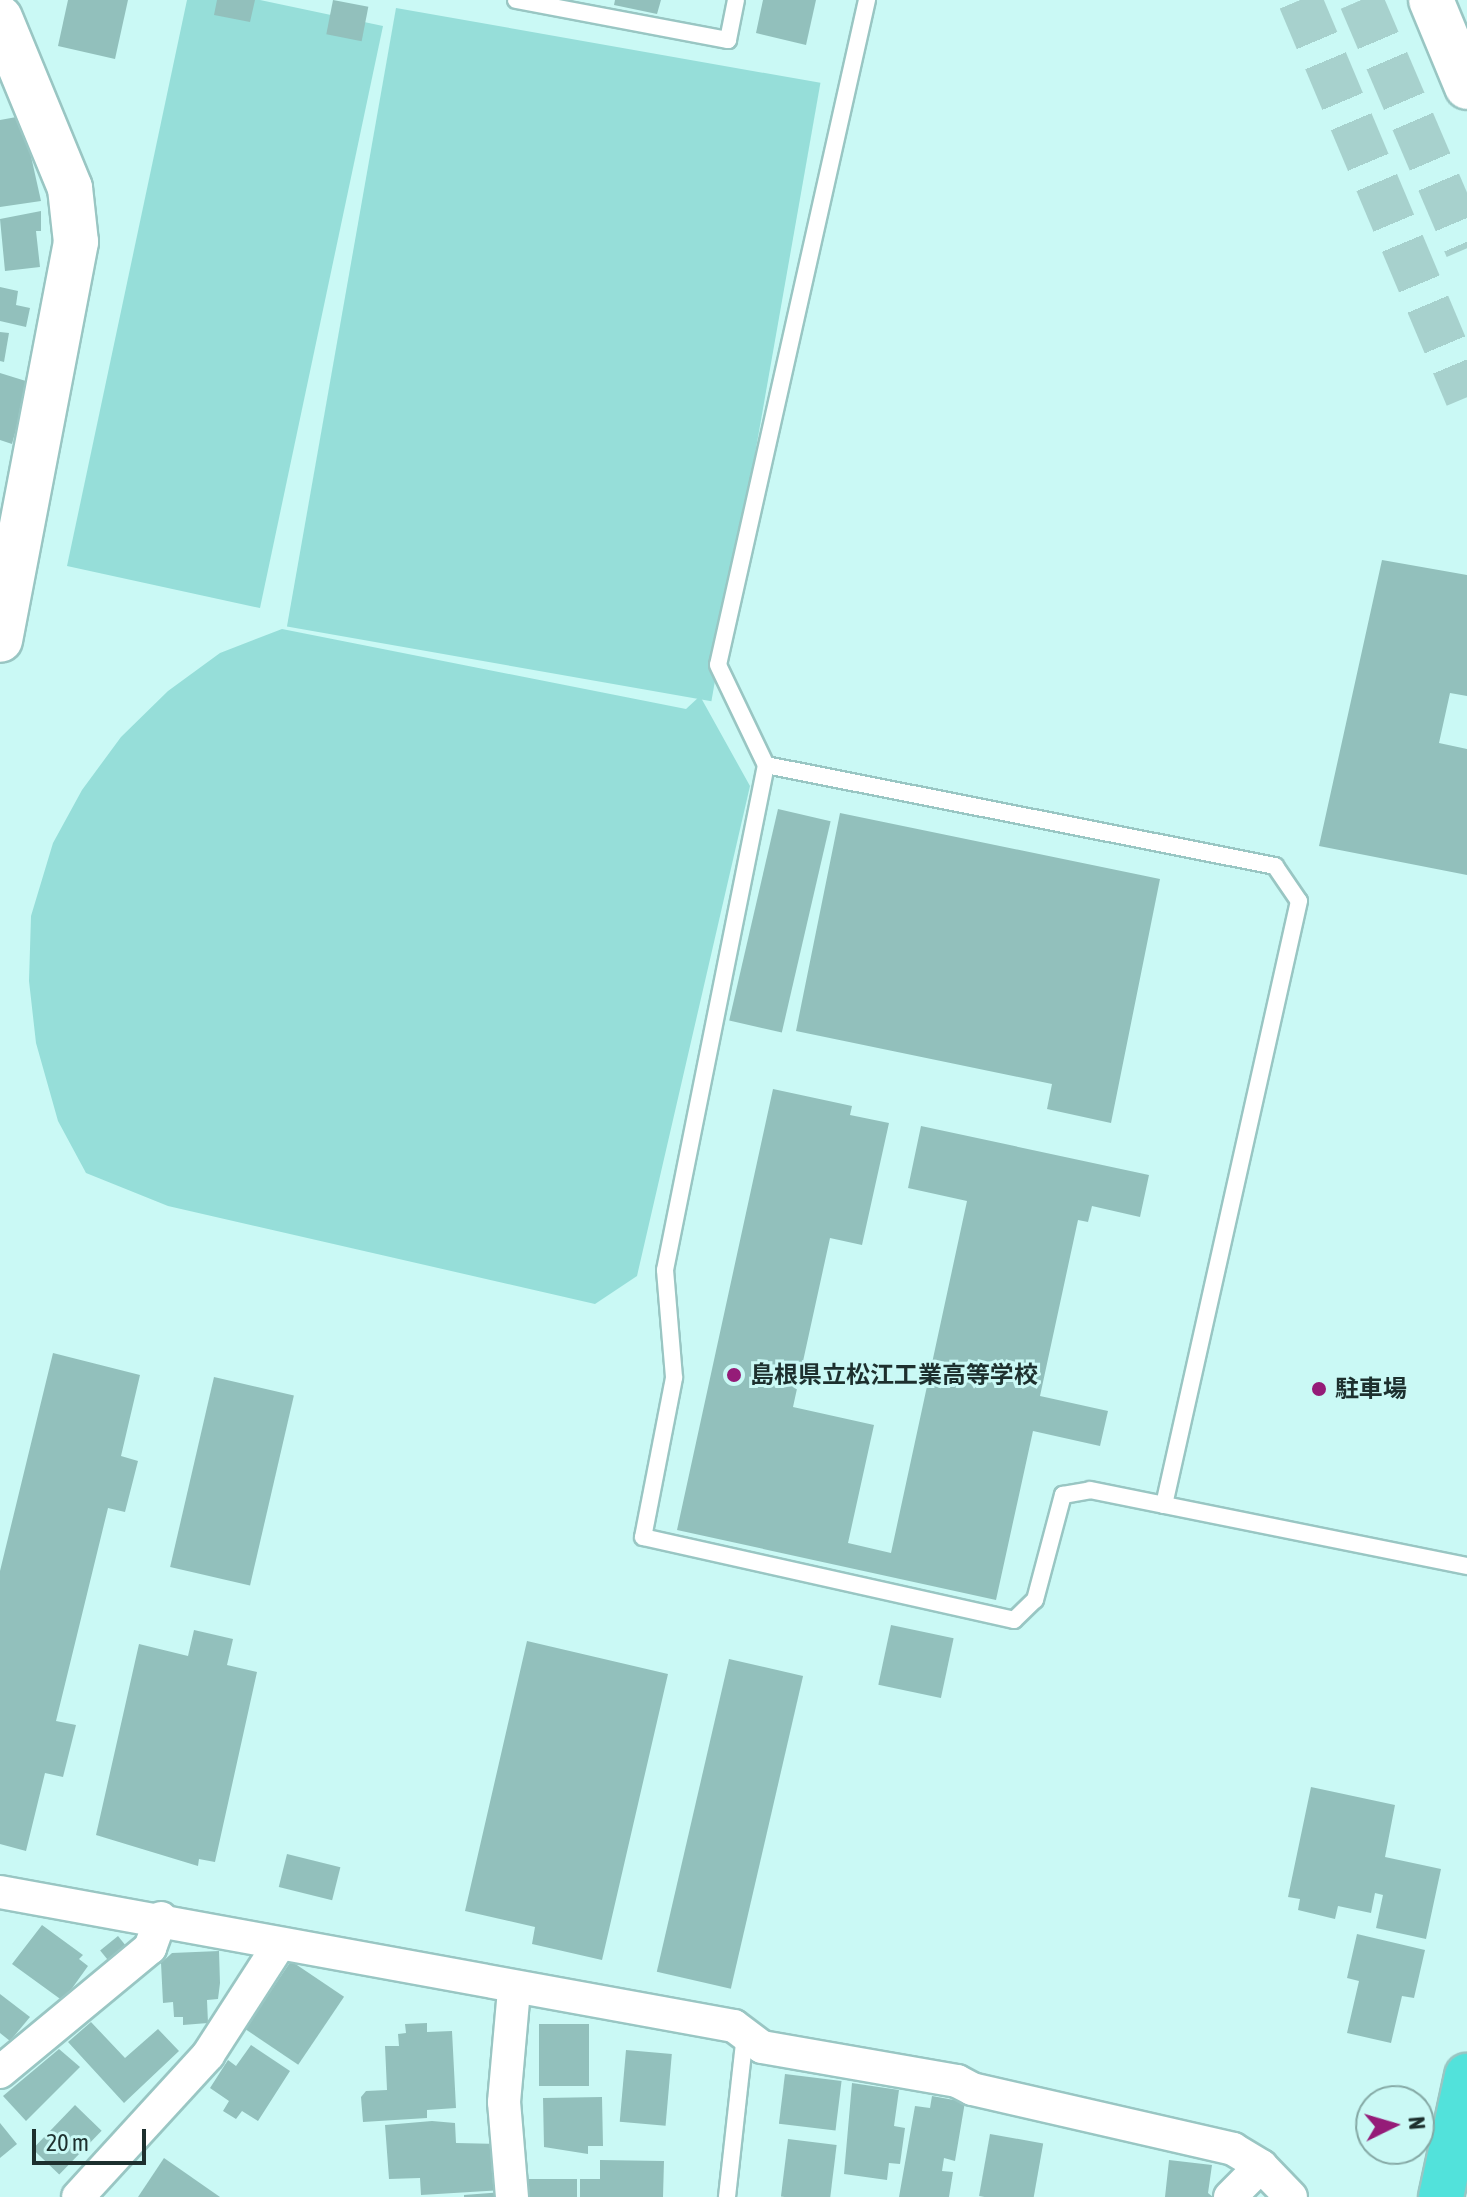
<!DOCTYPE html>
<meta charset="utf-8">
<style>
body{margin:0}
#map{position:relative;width:1467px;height:2197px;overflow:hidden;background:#caf9f5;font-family:"Asap Condensed","Noto Sans JP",sans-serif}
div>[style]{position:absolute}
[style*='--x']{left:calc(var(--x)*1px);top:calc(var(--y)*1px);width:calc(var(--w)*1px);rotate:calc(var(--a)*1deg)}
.green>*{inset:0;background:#96ded9;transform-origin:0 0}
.building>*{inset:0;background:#92c0bc;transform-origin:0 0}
.highway-tunnel>*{height:44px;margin-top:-22px;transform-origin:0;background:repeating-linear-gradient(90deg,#a7d1cd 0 44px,transparent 0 66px)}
.roads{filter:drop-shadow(2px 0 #99c6c3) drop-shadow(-2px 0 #99c6c3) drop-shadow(0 2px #99c6c3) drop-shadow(0 -2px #99c6c3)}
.lane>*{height:16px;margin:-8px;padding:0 8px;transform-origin:8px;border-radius:8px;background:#fff}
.street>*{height:32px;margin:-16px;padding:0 16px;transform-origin:16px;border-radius:16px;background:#fff}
.secondary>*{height:44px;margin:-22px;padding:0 22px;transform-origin:22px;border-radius:22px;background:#fff}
.highway>*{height:44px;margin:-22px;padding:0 22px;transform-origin:22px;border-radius:22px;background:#52e2db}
.dots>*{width:22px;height:22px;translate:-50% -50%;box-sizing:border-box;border:4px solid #caf9f5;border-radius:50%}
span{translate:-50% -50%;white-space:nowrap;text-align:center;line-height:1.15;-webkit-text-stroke:6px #caf9f5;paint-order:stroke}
.poi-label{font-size:24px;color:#1d302e;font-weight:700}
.left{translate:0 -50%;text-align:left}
.north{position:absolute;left:1355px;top:2085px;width:80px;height:80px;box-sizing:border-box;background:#caf9f5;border:2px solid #85a9a5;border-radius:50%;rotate:85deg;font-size:22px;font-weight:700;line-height:32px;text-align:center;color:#1d302e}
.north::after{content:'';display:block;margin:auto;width:28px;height:36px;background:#951c78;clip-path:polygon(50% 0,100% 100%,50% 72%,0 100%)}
.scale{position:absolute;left:32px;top:2129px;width:114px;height:36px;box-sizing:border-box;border:4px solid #1d302e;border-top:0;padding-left:10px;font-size:24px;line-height:28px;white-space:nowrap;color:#1d302e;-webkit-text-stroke:6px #caf9f5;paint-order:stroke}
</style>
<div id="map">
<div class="green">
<div style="clip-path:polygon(187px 0,260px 0,383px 26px,260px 608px,67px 566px)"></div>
<div style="left:396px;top:8px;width:431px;height:628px;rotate:10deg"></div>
<div style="clip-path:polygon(282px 629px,686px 709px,700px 696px,750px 786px,637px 1276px,595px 1304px,168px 1206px,86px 1173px,58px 1121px,36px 1043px,29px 981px,31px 916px,53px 843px,82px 790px,121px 737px,168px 691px,220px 653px)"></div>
</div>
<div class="building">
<div style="clip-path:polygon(68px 0,128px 0,115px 59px,58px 46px)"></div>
<div style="clip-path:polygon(217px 0,255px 0,250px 22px,214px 15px)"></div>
<div style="left:333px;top:0;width:36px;height:35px;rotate:11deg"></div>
<div style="clip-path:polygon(615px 0,661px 0,657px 14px,614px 5px)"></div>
<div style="clip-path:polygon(763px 0,816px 0,806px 45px,756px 33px)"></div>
<div style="clip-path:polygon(22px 116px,41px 201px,0 207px,0 120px)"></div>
<div style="clip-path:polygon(41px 211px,41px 231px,36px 231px,40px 267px,5px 271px,0 219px)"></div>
<div style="clip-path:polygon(0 287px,18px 291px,16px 305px,30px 308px,26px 327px,0 321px)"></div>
<div style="clip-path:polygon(0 332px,9px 333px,4px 362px,0 361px)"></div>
<div style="clip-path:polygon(0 373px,29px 382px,12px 444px,0 440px)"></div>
<div style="clip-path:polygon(1382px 560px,1467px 575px,1467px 696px,1450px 693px,1439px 743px,1467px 749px,1467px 875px,1319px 846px)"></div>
<div style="left:778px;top:809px;width:54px;height:217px;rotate:13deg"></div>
<div style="clip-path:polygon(840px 813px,1160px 879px,1111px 1123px,1047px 1109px,1052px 1084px,796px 1031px)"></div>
<div style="clip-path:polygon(773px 1089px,852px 1106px,850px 1115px,889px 1123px,862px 1245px,830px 1238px,793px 1407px,874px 1425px,848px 1543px,891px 1553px,967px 1201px,908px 1188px,921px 1126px,1149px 1175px,1140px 1217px,1092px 1206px,1088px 1222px,1078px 1220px,1040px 1396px,1108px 1411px,1100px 1446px,1033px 1431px,996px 1600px,677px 1530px)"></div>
<div style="clip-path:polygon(53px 1353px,140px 1375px,121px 1456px,138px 1461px,125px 1512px,108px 1508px,56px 1721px,76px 1725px,63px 1777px,45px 1773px,26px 1851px,0 1844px,0 1571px)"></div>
<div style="left:214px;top:1377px;width:82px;height:195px;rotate:13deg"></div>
<div style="left:891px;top:1625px;width:64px;height:61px;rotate:12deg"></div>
<div style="clip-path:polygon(194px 1630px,233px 1639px,227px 1665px,257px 1672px,215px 1862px,199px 1859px,198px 1866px,96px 1835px,139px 1644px,188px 1656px)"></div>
<div style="clip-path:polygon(527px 1641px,668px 1674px,602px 1960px,532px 1944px,535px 1927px,465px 1911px)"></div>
<div style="left:729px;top:1659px;width:76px;height:321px;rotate:13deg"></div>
<div style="clip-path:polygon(1311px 1787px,1395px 1805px,1385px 1857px,1441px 1869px,1426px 1939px,1376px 1928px,1383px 1895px,1375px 1893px,1371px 1913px,1338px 1906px,1335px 1919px,1298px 1910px,1300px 1899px,1288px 1897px)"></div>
<div style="left:287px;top:1854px;width:55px;height:34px;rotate:14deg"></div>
<div style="clip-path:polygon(42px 1925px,83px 1955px,79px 1959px,88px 1966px,63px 2001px,12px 1964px)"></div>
<div style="clip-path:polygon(1357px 1934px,1425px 1950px,1414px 1998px,1402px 1996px,1391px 2043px,1347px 2033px,1359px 1981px,1347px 1978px)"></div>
<div style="left:118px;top:1936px;width:14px;height:23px;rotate:51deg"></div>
<div style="clip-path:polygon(219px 1951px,220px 1983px,218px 1999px,207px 2000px,208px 2023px,183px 2025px,183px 2017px,174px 2017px,173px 2002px,163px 2003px,161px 1963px,172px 1953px)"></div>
<div style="left:291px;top:1961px;width:64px;height:82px;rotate:34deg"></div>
<div style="clip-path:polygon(0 1994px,30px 2017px,10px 2041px,0 2033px)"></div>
<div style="clip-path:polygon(91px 2022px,125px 2058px,158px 2029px,179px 2051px,124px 2103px,68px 2042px)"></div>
<div style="clip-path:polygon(427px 2023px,427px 2032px,452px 2031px,456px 2108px,427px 2110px,427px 2118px,363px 2122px,361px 2097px,366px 2091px,387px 2090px,385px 2046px,399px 2046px,398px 2034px,406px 2033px,405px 2024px)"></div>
<div style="left:539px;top:2024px;width:50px;height:62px"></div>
<div style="clip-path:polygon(251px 2045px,290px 2071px,258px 2121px,242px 2111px,236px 2119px,223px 2111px,229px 2101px,210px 2088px,228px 2060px,236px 2066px)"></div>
<div style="clip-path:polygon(59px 2049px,80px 2067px,26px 2121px,3px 2096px)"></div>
<div style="left:626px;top:2050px;width:46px;height:72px;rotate:5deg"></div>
<div style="left:785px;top:2074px;width:57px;height:50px;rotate:7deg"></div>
<div style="clip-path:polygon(852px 2083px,899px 2090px,894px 2126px,905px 2128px,900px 2164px,889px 2163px,887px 2180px,844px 2174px)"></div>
<div style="clip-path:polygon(932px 2096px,965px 2102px,955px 2161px,944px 2158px,942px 2171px,953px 2172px,949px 2197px,899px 2197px,915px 2106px,930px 2108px)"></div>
<div style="clip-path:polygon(602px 2097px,603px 2146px,588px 2146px,588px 2154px,544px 2147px,543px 2098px)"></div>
<div style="left:75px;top:2105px;width:37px;height:61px;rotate:44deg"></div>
<div style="clip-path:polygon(432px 2121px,455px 2123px,456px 2143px,500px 2144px,503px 2190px,421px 2195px,420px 2178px,389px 2179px,385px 2125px)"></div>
<div style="clip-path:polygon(0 2123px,17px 2144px,0 2158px)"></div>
<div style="left:990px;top:2134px;width:54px;height:63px;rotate:10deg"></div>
<div style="left:788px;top:2139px;width:49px;height:58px;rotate:7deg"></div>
<div style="clip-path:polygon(164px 2158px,220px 2197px,138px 2197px)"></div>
<div style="clip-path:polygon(600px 2160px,664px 2161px,663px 2197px,580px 2197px,580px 2179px,600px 2179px)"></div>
<div style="clip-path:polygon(1169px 2160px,1212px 2165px,1208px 2193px,1213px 2197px,1165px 2197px)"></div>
<div style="left:577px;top:2179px;width:18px;height:54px;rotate:90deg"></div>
<div style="clip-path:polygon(503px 2192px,503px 2197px,464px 2197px,464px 2195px)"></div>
</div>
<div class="highway-tunnel">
<div style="--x:1300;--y:0;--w:431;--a:67.2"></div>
<div style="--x:1361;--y:0;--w:270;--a:66.9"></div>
</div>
<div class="roads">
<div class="lane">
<div style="--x:516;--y:0;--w:216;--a:10.7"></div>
<div style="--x:728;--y:40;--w:41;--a:-78.7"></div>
<div style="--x:867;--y:0;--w:681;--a:102.63"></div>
<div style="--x:718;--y:665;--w:111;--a:64.4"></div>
<div style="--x:766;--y:765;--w:515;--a:101.31"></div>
<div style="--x:665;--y:1270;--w:108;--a:85.2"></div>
<div style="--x:674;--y:1378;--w:162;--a:101"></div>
<div style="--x:643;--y:1537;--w:380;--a:12.6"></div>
<div style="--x:1014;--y:1620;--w:29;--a:-44"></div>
<div style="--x:1035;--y:1600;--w:109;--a:-75.1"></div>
<div style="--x:1063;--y:1495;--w:27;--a:-10"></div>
<div style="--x:1090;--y:1490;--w:385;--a:11.4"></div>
<div style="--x:766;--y:765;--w:519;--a:11.22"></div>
<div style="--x:1275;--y:866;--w:42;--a:55.6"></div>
<div style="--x:1299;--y:901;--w:619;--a:102.6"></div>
<div style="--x:727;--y:2197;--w:163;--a:-83.7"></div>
</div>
<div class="street">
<div style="--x:0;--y:1892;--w:746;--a:10.35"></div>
<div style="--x:734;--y:2026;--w:35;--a:37"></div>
<div style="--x:762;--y:2047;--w:198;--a:9.9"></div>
<div style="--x:957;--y:2081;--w:17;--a:28"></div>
<div style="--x:972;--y:2089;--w:268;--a:12.9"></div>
<div style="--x:1233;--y:2149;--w:33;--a:31"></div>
<div style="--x:1261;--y:2166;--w:43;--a:45.9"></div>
<div style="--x:0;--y:2072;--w:195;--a:-39.6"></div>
<div style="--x:150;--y:1948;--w:32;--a:-70"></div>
<div style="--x:78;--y:2197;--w:193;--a:-47.5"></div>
<div style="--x:208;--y:2055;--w:131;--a:-57.2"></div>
<div style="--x:512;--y:2197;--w:95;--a:-94.8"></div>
<div style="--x:504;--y:2102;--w:112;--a:-84.9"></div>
<div style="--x:1230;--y:2197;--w:44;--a:-45"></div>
</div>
<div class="secondary">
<div style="--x:1431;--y:0;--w:94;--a:67.5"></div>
<div style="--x:0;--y:18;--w:184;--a:67.6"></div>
<div style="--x:70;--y:188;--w:54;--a:83.7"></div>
<div style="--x:76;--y:242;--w:405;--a:100.8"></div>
</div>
<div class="highway">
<div style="--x:1441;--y:2197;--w:124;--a:-77.9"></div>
</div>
</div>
<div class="dots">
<div style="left:734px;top:1375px;background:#951c78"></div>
<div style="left:1319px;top:1389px;background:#951c78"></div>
</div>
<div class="poi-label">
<span class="left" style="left:750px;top:1375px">島根県立松江工業高等学校</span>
<span class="left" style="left:1335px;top:1389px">駐車場</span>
</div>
<div class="north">N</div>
<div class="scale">20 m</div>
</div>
